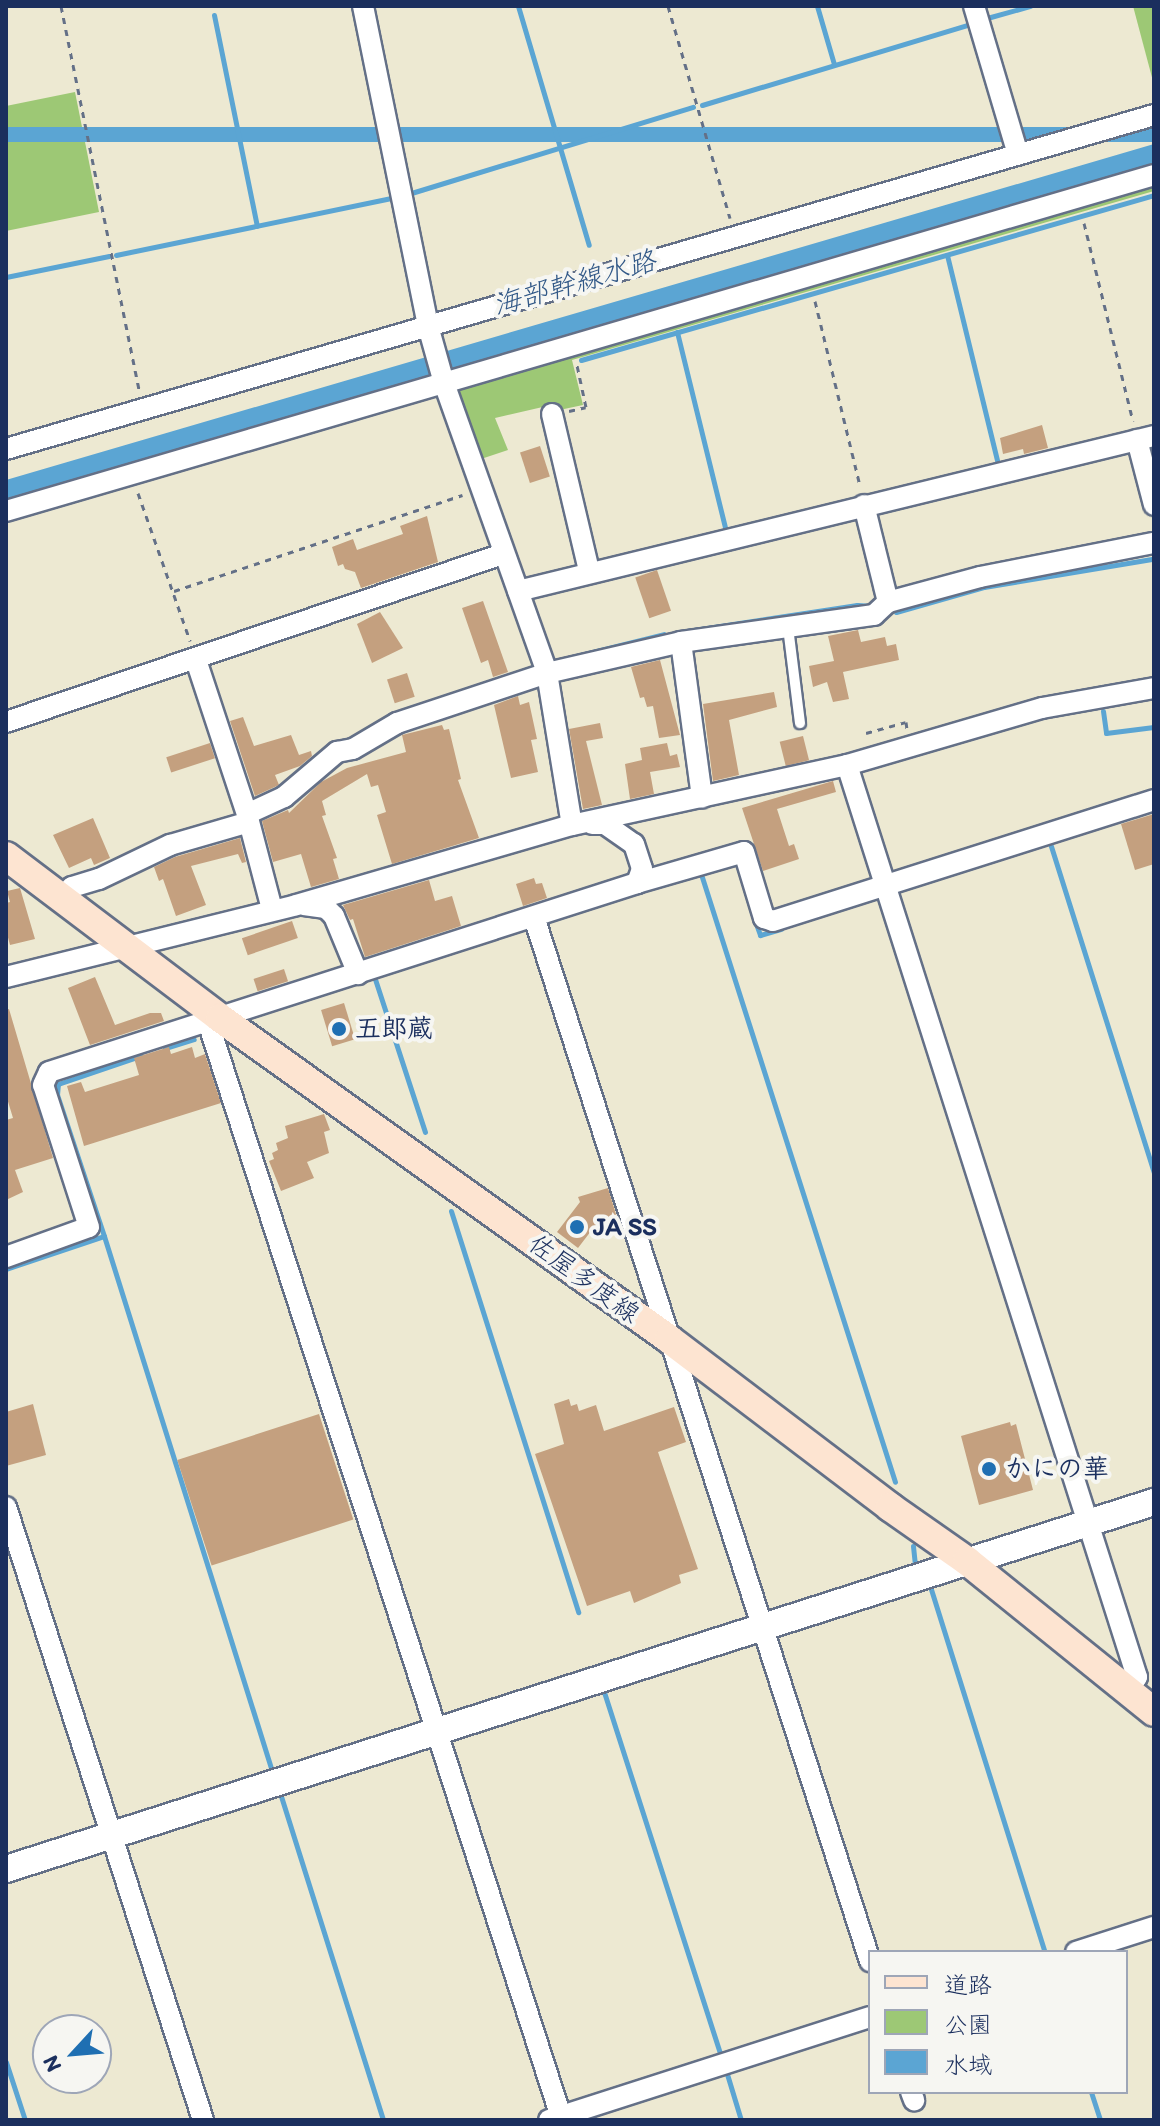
<!DOCTYPE html>
<meta charset="utf-8">
<style>
body{margin:0}
#map{position:relative;width:1160px;height:2126px;overflow:hidden;background:#ede9d2;font-family:Itim,"Klee One",sans-serif}
div>[style]{position:absolute}
[style*='--x']{left:calc(var(--x)*1px);top:calc(var(--y)*1px);width:calc(var(--w)*1px);rotate:calc(var(--a)*1deg)}
.green>*{inset:0;background:#9dc875}
.water>*{inset:0;background:#5ba5d3;transform-origin:0 0}
.stream>*{height:5px;margin:-2.5px;padding:0 2.5px;transform-origin:2.5px;border-radius:2.5px;background:#5ba5d3}
.building>*{inset:0;background:#c4a07f;transform-origin:0 0}
.path>*{height:3px;margin-top:-1.5px;transform-origin:0;background:repeating-linear-gradient(90deg,#647087 0 6px,transparent 0 12px)}
.roads{filter:drop-shadow(2px 0 #647087) drop-shadow(-2px 0 #647087) drop-shadow(0 2px #647087) drop-shadow(0 -2px #647087)}
.service>*{height:10px;margin:-5px;padding:0 5px;transform-origin:5px;border-radius:5px;background:#fff}
.minor>*{height:20px;margin:-10px;padding:0 10px;transform-origin:10px;border-radius:10px;background:#fff}
.tertiary>*{height:26px;margin:-13px;padding:0 13px;transform-origin:13px;border-radius:13px;background:#fff}
.secondary>*{height:28px;margin:-14px;padding:0 14px;transform-origin:14px;border-radius:14px;background:#fde4d1}
.dots>*{width:22px;height:22px;translate:-50% -50%;box-sizing:border-box;border:4px solid #f6f6f2;border-radius:50%}
span{translate:-50% -50%;white-space:nowrap;text-align:center;line-height:1.15;-webkit-text-stroke:8px #f6f6f2;paint-order:stroke}
.poi-label{font-size:26px;color:#1b2f5e;font-weight:700}
.left{translate:0 -50%;text-align:left}
.street-label{font-size:26px;color:#1b2f5e}
.water-label{font-size:28px;color:#315887;font-style:italic}
.frame{position:absolute;inset:0;border:8px solid #1b2f5e;pointer-events:none}
.legend{position:absolute;left:868px;top:1950px;width:260px;height:144px;box-sizing:border-box;background:#f6f6f2;border:2px solid #9ea6b7;margin:0;padding:10px 14px;list-style:none;font-size:24px;color:#1b2f5e}
.legend li{display:flex;align-items:center;gap:16px;height:40px}
.legend b{width:40px;border:2px solid #9ea6b7}
.north{position:absolute;left:32px;top:2014px;width:80px;height:80px;box-sizing:border-box;background:#f6f6f2;border:2px solid #9ea6b7;border-radius:50%;rotate:244deg;font-size:22px;font-weight:700;line-height:32px;text-align:center;color:#1b2f5e}
.north::after{content:'';display:block;margin:auto;width:28px;height:36px;background:#1f6fb2;clip-path:polygon(50% 0,100% 100%,50% 72%,0 100%)}
</style>
<div id="map">
<div class="green">
<div style="clip-path:polygon(1133px 6px,1154px 6px,1154px 85px)"></div>
<div style="clip-path:polygon(75px 92px,99px 212px,6px 231px,6px 106px)"></div>
<div style="clip-path:polygon(1154px 182px,1154px 191px,572px 360px,583px 405px,550px 412px,547px 406px,495px 418px,508px 450px,478px 460px,454px 392px,458px 386px)"></div>
</div>
<div class="water">
<div style="left:1154px;top:127px;width:15px;height:1196px;rotate:90deg"></div>
<div style="clip-path:polygon(1154px 144px,1154px 167px,112px 470px,82px 481px,6px 500px,6px 480px)"></div>
</div>
<div class="stream">
<div style="--x:518;--y:6;--w:249;--a:73.5"></div>
<div style="--x:817;--y:6;--w:60;--a:73.7"></div>
<div style="--x:214;--y:15;--w:215;--a:78.5"></div>
<div style="--x:987;--y:18;--w:45;--a:-15.6"></div>
<div style="--x:702;--y:105;--w:281;--a:-16.8"></div>
<div style="--x:408;--y:194;--w:298;--a:-17"></div>
<div style="--x:116;--y:255;--w:286;--a:-11.7"></div>
<div style="--x:947;--y:255;--w:215;--a:76.3"></div>
<div style="--x:6;--y:277;--w:105;--a:-11.5"></div>
<div style="--x:677;--y:332;--w:201;--a:76.2"></div>
<div style="--x:581;--y:360;--w:596;--a:-16.06"></div>
<div style="--x:896;--y:612;--w:91;--a:-15.9"></div>
<div style="--x:984;--y:587;--w:170;--a:-9.5"></div>
<div style="--x:687;--y:631;--w:172;--a:-8.7"></div>
<div style="--x:857;--y:605;--w:17;--a:3"></div>
<div style="--x:556;--y:661;--w:111;--a:-14"></div>
<div style="--x:1103;--y:711;--w:22;--a:82"></div>
<div style="--x:1106;--y:733;--w:48;--a:-7.1"></div>
<div style="--x:354;--y:737;--w:45;--a:-30.5"></div>
<div style="--x:1050;--y:843;--w:346;--a:72.5"></div>
<div style="--x:701;--y:874;--w:638;--a:72.3"></div>
<div style="--x:755;--y:921;--w:15;--a:70"></div>
<div style="--x:760;--y:935;--w:22;--a:-16"></div>
<div style="--x:374;--y:976;--w:164;--a:71.9"></div>
<div style="--x:165;--y:1048;--w:30;--a:-17"></div>
<div style="--x:451;--y:1211;--w:421;--a:72.4"></div>
<div style="--x:104;--y:1236;--w:558;--a:72.57"></div>
<div style="--x:6;--y:1269;--w:103;--a:-18.6"></div>
<div style="--x:104;--y:1236;--w:149;--a:-108.4"></div>
<div style="--x:57;--y:1095;--w:11;--a:-85"></div>
<div style="--x:58;--y:1084;--w:87;--a:-18.9"></div>
<div style="--x:913;--y:1546;--w:18;--a:84"></div>
<div style="--x:930;--y:1586;--w:384;--a:72.6"></div>
<div style="--x:604;--y:1692;--w:379;--a:72.2"></div>
<div style="--x:280;--y:1793;--w:343;--a:72.5"></div>
<div style="--x:6;--y:2062;--w:61;--a:71.9"></div>
<div style="--x:727;--y:2074;--w:48;--a:73.1"></div>
<div style="--x:1091;--y:2092;--w:29;--a:72"></div>
</div>
<div class="building">
<div style="clip-path:polygon(1042px 425px,1048px 448px,1024px 454px,1023px 449px,1003px 454px,1000px 438px)"></div>
<div style="left:540px;top:446px;width:32px;height:21px;rotate:72deg"></div>
<div style="clip-path:polygon(427px 516px,438px 562px,361px 588px,355px 572px,345px 569px,343px 564px,338px 566px,332px 547px,353px 539px,357px 550px,403px 534px,400px 526px)"></div>
<div style="left:657px;top:570px;width:43px;height:23px;rotate:71deg"></div>
<div style="clip-path:polygon(483px 601px,508px 672px,493px 677px,488px 660px,481px 663px,462px 608px)"></div>
<div style="clip-path:polygon(380px 612px,403px 648px,372px 663px,357px 624px)"></div>
<div style="clip-path:polygon(858px 630px,861px 642px,885px 637px,887px 646px,896px 644px,899px 660px,843px 672px,849px 699px,833px 702px,827px 682px,813px 687px,809px 666px,834px 661px,828px 636px)"></div>
<div style="clip-path:polygon(660px 660px,680px 735px,659px 738px,653px 706px,647px 707px,644px 697px,640px 698px,631px 667px)"></div>
<div style="left:407px;top:673px;width:25px;height:21px;rotate:72deg"></div>
<div style="clip-path:polygon(774px 692px,777px 707px,729px 720px,739px 775px,713px 781px,703px 704px)"></div>
<div style="clip-path:polygon(518px 696px,520px 705px,529px 702px,537px 739px,531px 740px,538px 772px,511px 778px,494px 705px)"></div>
<div style="clip-path:polygon(243px 717px,254px 746px,291px 735px,299px 755px,311px 751px,312px 756px,300px 766px,275px 775px,279px 785px,255px 796px,230px 721px)"></div>
<div style="clip-path:polygon(600px 723px,603px 738px,586px 741px,602px 805px,583px 809px,569px 729px)"></div>
<div style="clip-path:polygon(442px 725px,444px 730px,449px 729px,461px 779px,458px 780px,479px 838px,392px 864px,377px 815px,386px 812px,378px 785px,371px 787px,367px 774px,322px 801px,326px 815px,322px 816px,337px 858px,333px 859px,339px 879px,311px 887px,301px 854px,273px 862px,262px 821px,288px 810px,289px 813px,321px 782px,347px 768px,406px 752px,402px 735px)"></div>
<div style="left:803px;top:736px;width:25px;height:24px;rotate:76deg"></div>
<div style="left:210px;top:743px;width:16px;height:46px;rotate:72deg"></div>
<div style="clip-path:polygon(667px 743px,670px 756px,677px 754px,680px 767px,650px 772px,654px 794px,630px 799px,625px 764px,642px 760px,640px 748px)"></div>
<div style="clip-path:polygon(833px 781px,836px 792px,777px 809px,789px 846px,794px 844px,799px 859px,763px 871px,742px 808px)"></div>
<div style="clip-path:polygon(1154px 814px,1154px 864px,1135px 870px,1121px 824px)"></div>
<div style="clip-path:polygon(93px 818px,110px 858px,94px 865px,91px 858px,69px 868px,53px 835px)"></div>
<div style="clip-path:polygon(240px 838px,246px 862px,242px 863px,238px 854px,191px 866px,206px 905px,176px 916px,163px 879px,159px 881px,154px 867px,175px 857px)"></div>
<div style="clip-path:polygon(534px 878px,536px 884px,542px 883px,547px 898px,523px 906px,516px 884px)"></div>
<div style="clip-path:polygon(429px 880px,435px 901px,452px 896px,461px 926px,365px 957px,353px 919px,350px 920px,343px 905px)"></div>
<div style="clip-path:polygon(20px 888px,35px 939px,10px 945px,6px 930px,6px 903px,10px 902px,7px 891px)"></div>
<div style="left:292px;top:921px;width:18px;height:53px;rotate:71deg"></div>
<div style="left:284px;top:969px;width:13px;height:32px;rotate:72deg"></div>
<div style="clip-path:polygon(95px 977px,115px 1025px,150px 1013px,161px 1013px,164px 1021px,90px 1045px,68px 988px)"></div>
<div style="left:344px;top:1003px;width:38px;height:24px;rotate:73deg"></div>
<div style="clip-path:polygon(9px 1009px,53px 1158px,15px 1170px,23px 1192px,6px 1200px,6px 1120px,13px 1118px,6px 1095px,6px 1010px)"></div>
<div style="clip-path:polygon(169px 1047px,171px 1054px,192px 1047px,195px 1058px,205px 1054px,221px 1103px,84px 1146px,67px 1086px,81px 1082px,85px 1092px,139px 1075px,134px 1058px)"></div>
<div style="clip-path:polygon(324px 1114px,330px 1130px,324px 1132px,329px 1153px,307px 1162px,314px 1178px,281px 1191px,269px 1161px,274px 1159px,272px 1153px,278px 1150px,276px 1143px,288px 1138px,285px 1126px)"></div>
<div style="clip-path:polygon(608px 1188px,622px 1234px,601px 1218px,578px 1248px,557px 1232px,580px 1202px,578px 1197px)"></div>
<div style="clip-path:polygon(569px 1399px,571px 1406px,577px 1404px,579px 1411px,596px 1405px,604px 1431px,674px 1407px,686px 1442px,658px 1452px,698px 1569px,679px 1575px,681px 1583px,634px 1603px,630px 1591px,587px 1606px,535px 1454px,564px 1444px,554px 1404px)"></div>
<div style="clip-path:polygon(33px 1404px,46px 1455px,6px 1466px,6px 1412px)"></div>
<div style="left:319px;top:1414px;width:111px;height:149px;rotate:72deg"></div>
<div style="clip-path:polygon(1010px 1422px,1011px 1426px,1016px 1424px,1033px 1490px,979px 1505px,961px 1436px)"></div>
</div>
<div class="path">
<div style="--x:61;--y:6;--w:392;--a:78.5"></div>
<div style="--x:668;--y:6;--w:221;--a:73.7"></div>
<div style="--x:1084;--y:223;--w:204;--a:76.1"></div>
<div style="--x:815;--y:301;--w:190;--a:76.3"></div>
<div style="--x:569;--y:411;--w:17;--a:-13"></div>
<div style="--x:586;--y:407;--w:43;--a:-102.1"></div>
<div style="--x:138;--y:493;--w:157;--a:70.6"></div>
<div style="--x:174;--y:591;--w:304;--a:-18.4"></div>
<div style="--x:866;--y:733;--w:41;--a:-15.4"></div>
<div style="--x:906;--y:722;--w:7;--a:82"></div>
</div>
<div class="roads">
<div class="service">
<div style="--x:788;--y:627;--w:97;--a:82.9"></div>
</div>
<div class="minor">
<div style="--x:363;--y:6;--w:327;--a:78.5"></div>
<div style="--x:428;--y:326;--w:59;--a:74.3"></div>
<div style="--x:444;--y:383;--w:308;--a:70.4"></div>
<div style="--x:547;--y:673;--w:154;--a:80.7"></div>
<div style="--x:974;--y:6;--w:155;--a:73.5"></div>
<div style="--x:552;--y:414;--w:161;--a:76.7"></div>
<div style="--x:1137;--y:440;--w:67;--a:75.3"></div>
<div style="--x:6;--y:449;--w:1196;--a:-16.22"></div>
<div style="--x:864;--y:505;--w:100;--a:76.1"></div>
<div style="--x:6;--y:511;--w:1196;--a:-16.31"></div>
<div style="--x:518;--y:591;--w:655;--a:-13.7"></div>
<div style="--x:681;--y:642;--w:157;--a:82.3"></div>
<div style="--x:196;--y:660;--w:162;--a:71.7"></div>
<div style="--x:247;--y:814;--w:98;--a:75.3"></div>
<div style="--x:6;--y:722;--w:525;--a:-18.68"></div>
<div style="--x:847;--y:765;--w:957;--a:72.36"></div>
<div style="--x:1137;--y:1677;--w:17;--a:126"></div>
<div style="--x:247;--y:814;--w:41;--a:-24.7"></div>
<div style="--x:284;--y:797;--w:70;--a:-40.3"></div>
<div style="--x:337;--y:752;--w:16;--a:-11"></div>
<div style="--x:353;--y:749;--w:51;--a:-30.6"></div>
<div style="--x:397;--y:723;--w:158;--a:-18.4"></div>
<div style="--x:547;--y:673;--w:138;--a:-13"></div>
<div style="--x:681;--y:642;--w:195;--a:-8"></div>
<div style="--x:874;--y:615;--w:19;--a:-43"></div>
<div style="--x:888;--y:602;--w:95;--a:-15.2"></div>
<div style="--x:980;--y:577;--w:177;--a:-11.1"></div>
<div style="--x:592;--y:824;--w:13;--a:0"></div>
<div style="--x:605;--y:824;--w:35;--a:35"></div>
<div style="--x:634;--y:844;--w:26;--a:72"></div>
<div style="--x:642;--y:869;--w:15;--a:110"></div>
<div style="--x:62;--y:897;--w:14;--a:-45"></div>
<div style="--x:72;--y:887;--w:28;--a:-17"></div>
<div style="--x:99;--y:879;--w:79;--a:-25.6"></div>
<div style="--x:170;--y:845;--w:82;--a:-16.2"></div>
<div style="--x:304;--y:905;--w:22;--a:8"></div>
<div style="--x:326;--y:908;--w:11;--a:45"></div>
<div style="--x:334;--y:916;--w:63;--a:67.5"></div>
<div style="--x:534;--y:917;--w:1097;--a:72.16"></div>
<div style="--x:6;--y:977;--w:299;--a:-13.9"></div>
<div style="--x:296;--y:905;--w:287;--a:-16.2"></div>
<div style="--x:572;--y:825;--w:281;--a:-12.3"></div>
<div style="--x:847;--y:765;--w:203;--a:-16.3"></div>
<div style="--x:1042;--y:708;--w:114;--a:-10.1"></div>
<div style="--x:208;--y:1022;--w:1154;--a:72.13"></div>
<div style="--x:6;--y:1257;--w:88;--a:-19.9"></div>
<div style="--x:89;--y:1227;--w:149;--a:-107.9"></div>
<div style="--x:43;--y:1085;--w:14;--a:-65"></div>
<div style="--x:49;--y:1072;--w:618;--a:-17.82"></div>
<div style="--x:637;--y:883;--w:111;--a:-16.2"></div>
<div style="--x:744;--y:852;--w:69;--a:73.1"></div>
<div style="--x:764;--y:918;--w:9;--a:18"></div>
<div style="--x:773;--y:921;--w:400;--a:-17.6"></div>
<div style="--x:6;--y:1507;--w:644;--a:72.18"></div>
<div style="--x:1076;--y:1952;--w:82;--a:-17.8"></div>
<div style="--x:911;--y:2092;--w:9;--a:69"></div>
<div style="--x:549;--y:2120;--w:337;--a:-17.8"></div>
</div>
<div class="tertiary">
<div style="--x:6;--y:1869;--w:1205;--a:-17.73"></div>
</div>
<div class="secondary">
<div style="--x:6;--y:856;--w:268;--a:37.1"></div>
<div style="--x:220;--y:1018;--w:552;--a:35.56"></div>
<div style="--x:669;--y:1339;--w:278;--a:37.2"></div>
<div style="--x:890;--y:1507;--w:94;--a:35"></div>
<div style="--x:967;--y:1561;--w:240;--a:38.9"></div>
</div>
</div>
<div class="dots">
<div style="left:339px;top:1029px;background:#1f6fb2"></div>
<div style="left:577px;top:1227px;background:#1f6fb2"></div>
<div style="left:989px;top:1469px;background:#1f6fb2"></div>
</div>
<div class="poi-label">
<span class="left" style="left:355px;top:1029px">五郎蔵</span>
<span class="left" style="left:593px;top:1227px">JA SS</span>
<span class="left" style="left:1005px;top:1469px">かにの華</span>
</div>
<div class="street-label">
<span style="left:584px;top:1279px;rotate:36deg">佐屋多度線</span>
</div>
<div class="water-label">
<span style="left:574px;top:282px;rotate:-16deg">海部幹線水路</span>
</div>
<div class="frame"></div>
<ul class="legend">
<li><b style="height:10px;background:#fde4d1"></b>道路</li>
<li><b style="height:22px;background:#9dc875"></b>公園</li>
<li><b style="height:22px;background:#5ba5d3"></b>水域</li>
</ul>
<div class="north">N</div>
</div>
